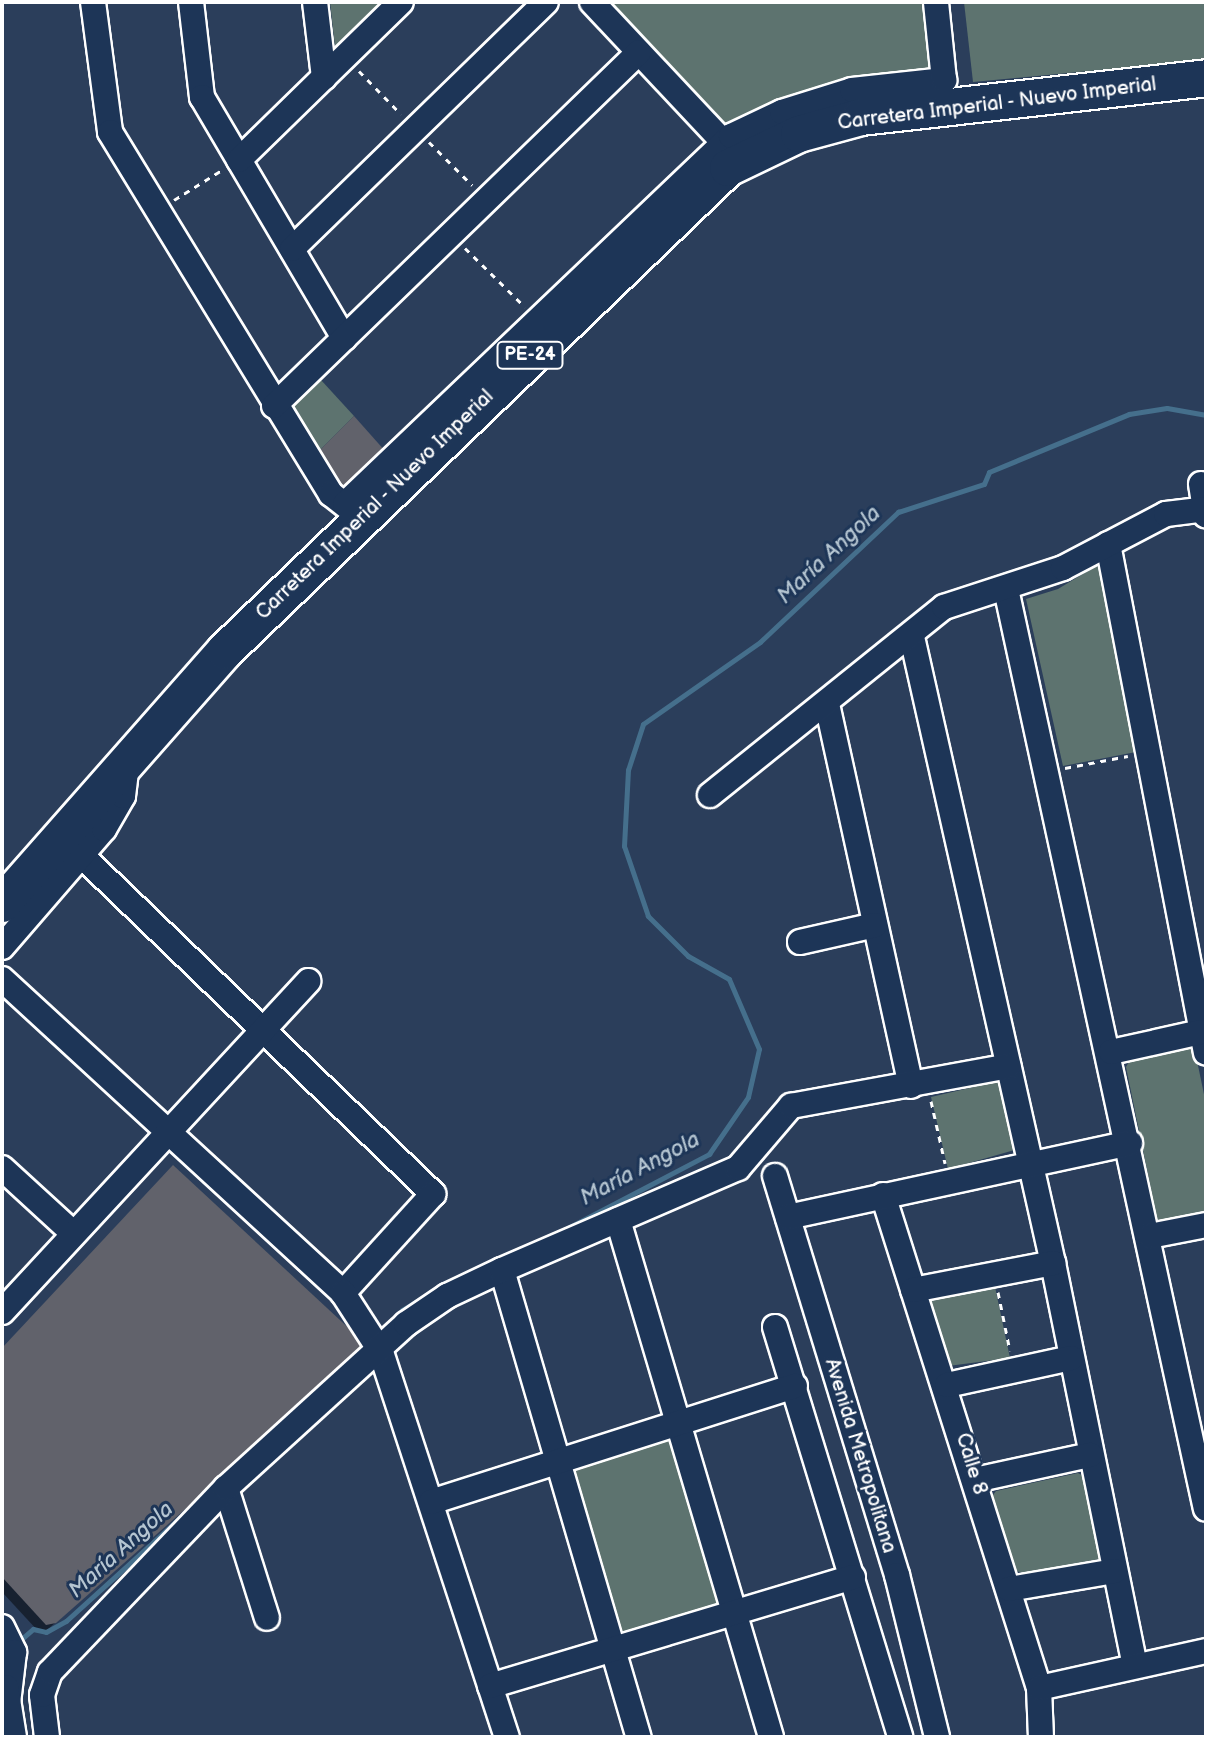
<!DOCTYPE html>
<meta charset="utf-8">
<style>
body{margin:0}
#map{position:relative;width:1208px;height:1739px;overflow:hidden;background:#2b3e5b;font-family:"Balsamiq Sans",sans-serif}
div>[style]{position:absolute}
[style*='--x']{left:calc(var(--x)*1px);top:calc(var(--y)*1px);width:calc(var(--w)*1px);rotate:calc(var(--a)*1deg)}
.green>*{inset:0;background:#5d736f;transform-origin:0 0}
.shadow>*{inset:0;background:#0007}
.stream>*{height:5px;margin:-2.5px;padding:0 2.5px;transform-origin:2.5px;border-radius:2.5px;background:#456f8c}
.building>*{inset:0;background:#61626b}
.path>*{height:3px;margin-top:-1.5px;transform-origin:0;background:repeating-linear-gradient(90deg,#fff 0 6px,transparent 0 12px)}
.roads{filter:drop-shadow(2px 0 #fff) drop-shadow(-2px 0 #fff) drop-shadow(0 2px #fff) drop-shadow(0 -2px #fff)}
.minor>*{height:24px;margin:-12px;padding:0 12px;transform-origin:12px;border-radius:12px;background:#1d3557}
.highway>*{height:36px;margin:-18px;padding:0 18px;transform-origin:18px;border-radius:18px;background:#1d3557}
span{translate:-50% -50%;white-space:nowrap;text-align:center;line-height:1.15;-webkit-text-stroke:6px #1d3557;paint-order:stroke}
.shield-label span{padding:2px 6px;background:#1d3557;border:2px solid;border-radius:6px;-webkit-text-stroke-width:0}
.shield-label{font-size:18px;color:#fff;font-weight:700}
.street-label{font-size:20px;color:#fff}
.water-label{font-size:22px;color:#b5c5d1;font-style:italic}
.frame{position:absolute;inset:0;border:4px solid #fff;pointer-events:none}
</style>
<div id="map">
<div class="green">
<div style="clip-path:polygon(330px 2px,381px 2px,335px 47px)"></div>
<div style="clip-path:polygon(608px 2px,923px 2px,931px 72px,776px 103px,726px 125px)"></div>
<div style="clip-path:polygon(964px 2px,1206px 2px,1206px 60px,973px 82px)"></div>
<div style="clip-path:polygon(321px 380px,354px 416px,316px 454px,288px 410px)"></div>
<div style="clip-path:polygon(1096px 566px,1101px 567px,1136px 752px,1063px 766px,1026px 599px,1058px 589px)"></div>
<div style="clip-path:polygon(1187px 1047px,1195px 1051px,1206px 1104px,1206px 1214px,1165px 1224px,1157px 1219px,1126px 1067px,1131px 1058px)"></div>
<div style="clip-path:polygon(995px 1082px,1003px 1085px,1018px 1149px,948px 1169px,931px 1097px)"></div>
<div style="clip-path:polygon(995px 1287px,1010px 1358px,948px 1366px,929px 1309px,932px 1299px)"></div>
<div style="left:669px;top:1435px;width:179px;height:110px;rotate:73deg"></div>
<div style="clip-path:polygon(1078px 1473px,1085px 1477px,1104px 1554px,1100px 1559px,1023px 1573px,1013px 1570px,990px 1499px,996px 1491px)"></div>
</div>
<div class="shadow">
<div style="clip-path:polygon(2px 1350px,359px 1354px,47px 1630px,38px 1631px,2px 1592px)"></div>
</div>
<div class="stream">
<div style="--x:556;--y:1234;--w:173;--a:-27.6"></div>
<div style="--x:709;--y:1154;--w:69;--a:-55.6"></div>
<div style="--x:748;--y:1097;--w:49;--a:-77.1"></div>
<div style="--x:759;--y:1049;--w:76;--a:-113.2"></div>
<div style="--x:729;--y:979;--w:47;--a:-150.7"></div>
<div style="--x:688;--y:956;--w:57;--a:-135"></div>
<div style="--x:648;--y:916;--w:74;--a:-108.9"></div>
<div style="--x:624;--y:846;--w:76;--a:-87"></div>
<div style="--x:628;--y:770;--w:48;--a:-71.9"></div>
<div style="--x:643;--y:724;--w:143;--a:-35"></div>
<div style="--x:760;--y:642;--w:190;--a:-43.3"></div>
<div style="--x:898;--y:512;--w:90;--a:-18"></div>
<div style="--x:984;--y:484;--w:13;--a:-67"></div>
<div style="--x:989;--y:472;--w:152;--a:-22.5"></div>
<div style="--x:1129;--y:414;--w:38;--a:-9"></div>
<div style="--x:1167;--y:408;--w:40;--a:10"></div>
<div style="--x:395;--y:1320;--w:12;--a:-55"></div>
<div style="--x:402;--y:1310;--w:30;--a:-30"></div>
<div style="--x:18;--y:1642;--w:20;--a:-41"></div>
<div style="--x:33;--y:1629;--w:13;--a:13"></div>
<div style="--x:46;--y:1632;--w:23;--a:-29"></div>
<div style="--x:66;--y:1621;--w:161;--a:-42.2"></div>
</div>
<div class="building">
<div style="clip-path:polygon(354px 416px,386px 452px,348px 489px,339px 489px,316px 454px)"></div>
<div style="clip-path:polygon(173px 1165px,369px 1347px,56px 1623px,46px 1625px,2px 1577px,2px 1348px)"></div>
</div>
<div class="path">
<div style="--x:359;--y:71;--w:60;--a:45.7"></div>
<div style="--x:429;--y:142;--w:61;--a:45"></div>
<div style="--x:174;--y:200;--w:57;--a:-32"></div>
<div style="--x:465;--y:248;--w:84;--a:44.5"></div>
<div style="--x:1065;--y:768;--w:64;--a:-10.8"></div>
<div style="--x:931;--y:1101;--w:64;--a:77.3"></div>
<div style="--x:998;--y:1292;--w:60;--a:78.5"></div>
</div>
<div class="roads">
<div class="minor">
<div style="--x:93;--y:2;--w:131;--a:82.5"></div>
<div style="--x:110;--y:132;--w:424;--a:58.6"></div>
<div style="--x:331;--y:494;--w:33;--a:38"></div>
<div style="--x:191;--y:2;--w:96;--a:83.4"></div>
<div style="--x:202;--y:97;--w:280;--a:59.5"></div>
<div style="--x:315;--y:2;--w:76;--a:83.2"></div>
<div style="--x:592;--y:2;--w:206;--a:46.8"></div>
<div style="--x:239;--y:160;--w:226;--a:-44.3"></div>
<div style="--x:292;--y:249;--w:354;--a:-44.2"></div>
<div style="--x:274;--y:406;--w:508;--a:-44.12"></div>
<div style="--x:1201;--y:484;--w:32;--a:81"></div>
<div style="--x:345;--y:504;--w:533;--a:-43.63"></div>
<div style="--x:731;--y:136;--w:56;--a:-25.2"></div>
<div style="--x:782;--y:112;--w:73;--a:-17.4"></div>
<div style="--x:852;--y:90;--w:93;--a:-6.2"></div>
<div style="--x:944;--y:80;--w:78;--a:-95.9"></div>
<div style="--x:1108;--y:544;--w:518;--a:79.1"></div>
<div style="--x:1006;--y:589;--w:941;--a:77.74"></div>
<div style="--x:912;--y:637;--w:642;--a:77.31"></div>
<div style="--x:1053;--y:1263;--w:411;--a:78.5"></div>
<div style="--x:827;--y:704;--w:391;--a:77.6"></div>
<div style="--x:710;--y:795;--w:300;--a:-38.8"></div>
<div style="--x:944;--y:607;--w:125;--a:-18.1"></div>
<div style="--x:1063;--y:568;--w:116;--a:-27.7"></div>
<div style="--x:1166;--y:514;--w:38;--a:-7"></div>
<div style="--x:81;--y:855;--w:489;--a:43.9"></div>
<div style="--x:433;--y:1194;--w:134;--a:132.3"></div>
<div style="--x:800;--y:942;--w:77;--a:-12.8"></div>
<div style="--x:2;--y:947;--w:156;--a:-49.2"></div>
<div style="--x:104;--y:829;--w:38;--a:-60"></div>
<div style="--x:123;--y:796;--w:35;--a:-83"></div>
<div style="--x:2;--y:979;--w:464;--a:42.6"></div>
<div style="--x:343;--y:1293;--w:70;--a:57.2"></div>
<div style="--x:381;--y:1352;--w:405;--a:71.9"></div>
<div style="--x:1111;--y:1052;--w:92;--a:-12.5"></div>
<div style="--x:2;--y:1168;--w:96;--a:42.5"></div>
<div style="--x:775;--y:1176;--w:417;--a:73"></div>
<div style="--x:897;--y:1575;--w:167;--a:76.1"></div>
<div style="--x:883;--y:1195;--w:517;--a:72.44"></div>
<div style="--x:1039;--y:1688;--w:49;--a:87.7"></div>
<div style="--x:788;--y:1217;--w:350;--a:-12.2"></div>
<div style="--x:618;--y:1220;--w:539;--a:73.51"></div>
<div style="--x:1150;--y:1236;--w:57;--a:-11.1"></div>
<div style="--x:502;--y:1270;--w:487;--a:73.7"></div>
<div style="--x:913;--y:1290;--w:143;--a:-10.9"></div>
<div style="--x:2;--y:1312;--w:451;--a:-47.2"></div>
<div style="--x:775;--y:1327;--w:429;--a:73"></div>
<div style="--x:947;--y:1385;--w:127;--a:-12.3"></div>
<div style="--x:975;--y:1480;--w:118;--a:-12.3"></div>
<div style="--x:226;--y:1488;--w:136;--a:72.5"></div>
<div style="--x:431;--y:1502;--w:382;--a:-17.7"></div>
<div style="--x:1009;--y:1589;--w:107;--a:-9.7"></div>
<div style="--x:2;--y:1627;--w:28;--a:64"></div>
<div style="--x:14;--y:1652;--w:51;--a:96.7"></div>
<div style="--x:490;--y:1686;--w:379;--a:-16.7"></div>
<div style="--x:6;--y:1687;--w:51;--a:80.9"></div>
<div style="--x:1039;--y:1688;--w:171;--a:-12.5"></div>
<div style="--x:47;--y:1737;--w:42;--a:-96.8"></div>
<div style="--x:42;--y:1695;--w:24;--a:-71"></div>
<div style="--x:50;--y:1672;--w:255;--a:-46.3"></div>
<div style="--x:226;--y:1488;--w:244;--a:-42.3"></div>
<div style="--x:406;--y:1324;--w:50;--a:-34.3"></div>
<div style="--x:447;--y:1296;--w:61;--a:-25.3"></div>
<div style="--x:502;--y:1270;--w:257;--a:-23.4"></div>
<div style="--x:738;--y:1168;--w:82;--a:-49.5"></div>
<div style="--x:791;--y:1106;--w:221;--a:-10.4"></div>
</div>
<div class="highway">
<div style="--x:2;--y:904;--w:337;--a:-48.6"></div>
<div style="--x:225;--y:651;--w:697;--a:-43.84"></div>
<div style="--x:728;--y:168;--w:79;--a:-25.6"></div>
<div style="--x:799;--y:134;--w:64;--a:-15.3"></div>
<div style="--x:861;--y:117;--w:347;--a:-6.4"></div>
</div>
</div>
<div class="shield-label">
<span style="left:530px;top:355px">PE-24</span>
</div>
<div class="street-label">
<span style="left:997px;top:104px;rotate:-7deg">Carretera Imperial - Nuevo Imperial</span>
<span style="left:375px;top:505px;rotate:-44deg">Carretera Imperial - Nuevo Imperial</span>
<span style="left:860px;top:1456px;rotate:73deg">Avenida Metropolitana</span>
<span style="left:971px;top:1464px;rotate:73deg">Calle 8</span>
</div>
<div class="water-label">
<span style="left:829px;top:555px;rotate:-43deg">María Angola</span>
<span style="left:640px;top:1169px;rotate:-28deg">María Angola</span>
<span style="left:121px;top:1550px;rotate:-42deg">María Angola</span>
</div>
<div class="frame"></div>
</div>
